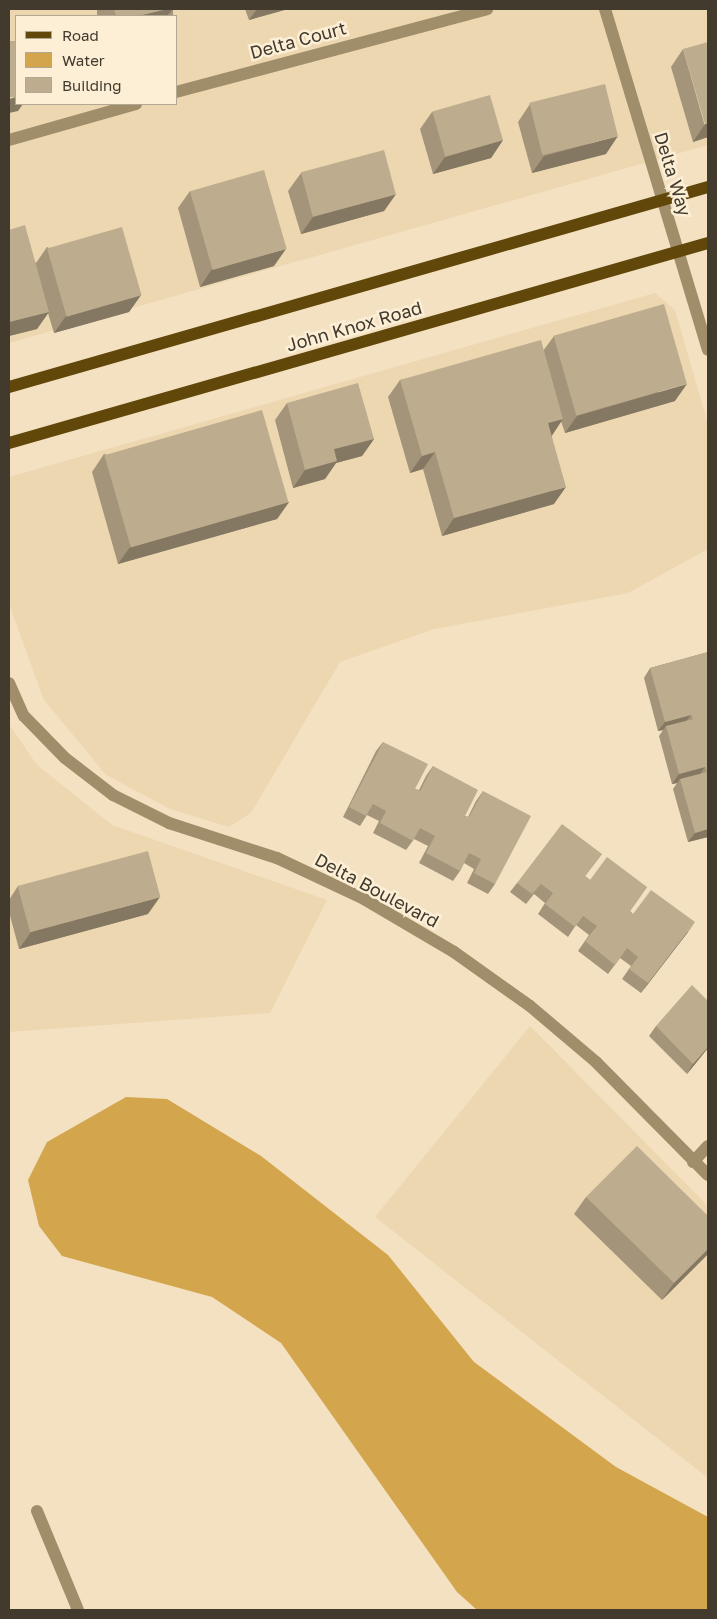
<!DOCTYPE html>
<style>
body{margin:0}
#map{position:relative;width:717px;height:1619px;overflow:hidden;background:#f3e1c2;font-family:"Golos Text",sans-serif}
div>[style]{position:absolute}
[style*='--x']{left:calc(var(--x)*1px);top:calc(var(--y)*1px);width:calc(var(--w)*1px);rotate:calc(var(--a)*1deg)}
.built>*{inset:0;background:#ecd7b1}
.water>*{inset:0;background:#d3a64d}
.minor>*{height:12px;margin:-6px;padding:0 6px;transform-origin:6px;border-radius:6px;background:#a08d6a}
.major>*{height:12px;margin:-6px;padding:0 6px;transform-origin:6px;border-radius:6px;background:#614709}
.wall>*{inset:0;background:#a3947a;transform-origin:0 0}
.shaded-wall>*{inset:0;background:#847863}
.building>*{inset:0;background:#bdac8e;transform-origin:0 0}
span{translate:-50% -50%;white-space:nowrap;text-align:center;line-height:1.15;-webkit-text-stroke:5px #fdefd6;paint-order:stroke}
.street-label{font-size:18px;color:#413a2d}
.frame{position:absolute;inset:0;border:10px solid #413a2d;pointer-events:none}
.legend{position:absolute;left:15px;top:15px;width:162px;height:90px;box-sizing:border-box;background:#fdefd6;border:1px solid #b2a792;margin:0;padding:6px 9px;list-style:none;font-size:15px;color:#413a2d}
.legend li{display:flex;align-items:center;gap:10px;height:25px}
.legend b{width:25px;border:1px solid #b2a792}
</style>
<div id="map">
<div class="built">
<div style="clip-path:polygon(evenodd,9px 9px,708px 9px,708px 145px,9px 343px,9px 9px,16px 16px,176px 16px,176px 104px,16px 104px,16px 16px)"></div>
<div style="clip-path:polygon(655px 293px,675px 310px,708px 424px,708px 549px,628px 593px,434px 629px,340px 662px,251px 813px,229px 827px,170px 809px,106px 775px,44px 700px,9px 604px,9px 477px)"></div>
<div style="clip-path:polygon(9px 724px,37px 765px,112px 825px,327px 900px,270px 1013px,9px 1032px)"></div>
<div style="clip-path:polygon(530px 1026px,708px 1206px,708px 1478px,375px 1217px)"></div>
</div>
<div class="water">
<div style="clip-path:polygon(126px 1097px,167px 1099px,261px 1156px,388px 1255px,474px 1362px,616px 1467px,708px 1517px,708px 1610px,477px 1610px,457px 1592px,281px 1343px,212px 1297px,62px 1256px,39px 1226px,28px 1180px,47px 1142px)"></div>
</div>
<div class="minor">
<div style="--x:605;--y:9;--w:356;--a:73.2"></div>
<div style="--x:176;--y:92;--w:322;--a:-14.9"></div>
<div style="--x:9;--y:140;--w:132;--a:-15.8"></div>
<div style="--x:9;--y:683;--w:36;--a:66"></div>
<div style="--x:24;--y:716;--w:59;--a:45.7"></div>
<div style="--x:65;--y:758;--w:61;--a:37.6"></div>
<div style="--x:113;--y:795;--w:63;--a:26.6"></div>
<div style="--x:169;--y:823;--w:114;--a:18"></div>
<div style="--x:277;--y:858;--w:96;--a:25.2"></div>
<div style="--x:364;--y:899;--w:104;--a:30.5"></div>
<div style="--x:454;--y:952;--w:93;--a:35.4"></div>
<div style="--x:530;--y:1006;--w:87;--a:40.3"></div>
<div style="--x:596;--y:1062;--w:159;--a:45.3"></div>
<div style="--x:693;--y:1162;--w:22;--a:-47"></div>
<div style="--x:37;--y:1511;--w:107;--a:67.5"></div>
</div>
<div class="major">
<div style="--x:9;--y:387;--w:727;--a:-15.97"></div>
<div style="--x:9;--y:443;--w:727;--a:-15.97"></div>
</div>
<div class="wall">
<div style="left:97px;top:9px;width:76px;height:7px"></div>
<div style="clip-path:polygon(245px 9px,288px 9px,249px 20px)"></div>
<div style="clip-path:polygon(683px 49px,708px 137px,693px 142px,671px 67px)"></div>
<div style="clip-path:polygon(530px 104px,606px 154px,532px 173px,518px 122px)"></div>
<div style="clip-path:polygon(432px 112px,503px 140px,491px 158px,433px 174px,420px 129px)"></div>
<div style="clip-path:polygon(301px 173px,396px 194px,384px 211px,301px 234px,288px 191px)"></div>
<div style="clip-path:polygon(190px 191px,274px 266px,200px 287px,178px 208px)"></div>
<div style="clip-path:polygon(9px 230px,36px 263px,47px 247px,141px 295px,129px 312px,54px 333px,48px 313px,37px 329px,9px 336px)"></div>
<div style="clip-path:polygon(554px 336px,675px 401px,565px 433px,561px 421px,552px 435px,554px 504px,442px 536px,423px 469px,410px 473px,388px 397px,400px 380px,543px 351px)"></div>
<div style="clip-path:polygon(287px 403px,374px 439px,362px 456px,336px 463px,325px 479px,293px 488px,275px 420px)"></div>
<div style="clip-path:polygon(104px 454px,289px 502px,277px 519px,118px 564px,92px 472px)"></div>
<div style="clip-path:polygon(708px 652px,708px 837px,688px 842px,673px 789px,677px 783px,672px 784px,659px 736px,663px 730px,658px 731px,644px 678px,650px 668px)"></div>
<div style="clip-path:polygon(383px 742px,415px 789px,419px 790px,426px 776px,433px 766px,465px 816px,468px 817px,476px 801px,483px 791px,495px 884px,488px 894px,467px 883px,474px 869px,464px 863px,460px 871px,453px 881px,419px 863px,428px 846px,414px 839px,406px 850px,373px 833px,379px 821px,367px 815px,360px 826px,343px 817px,376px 751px)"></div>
<div style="clip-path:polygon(602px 854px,585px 876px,590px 880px,647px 887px,630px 911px,633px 914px,688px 932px,641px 993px,622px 979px,631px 966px,620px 958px,608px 974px,578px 951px,589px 935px,576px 925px,568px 937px,538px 914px,545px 903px,534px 894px,526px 904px,510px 892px,517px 883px)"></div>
<div style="clip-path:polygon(18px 886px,148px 914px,19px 949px,9px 912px,9px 900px)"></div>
<div style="clip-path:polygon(708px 1001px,708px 1048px,687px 1074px,649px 1036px,656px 1026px)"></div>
<div style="clip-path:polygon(586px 1197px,708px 1216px,708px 1254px,662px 1300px,574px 1214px)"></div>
</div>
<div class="shaded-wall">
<div style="clip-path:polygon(167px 9px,173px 9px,167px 16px,138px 16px)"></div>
<div style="clip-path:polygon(257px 9px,288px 9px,249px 20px)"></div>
<div style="clip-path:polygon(16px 97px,16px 104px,23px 104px,18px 111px,9px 113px,9px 99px)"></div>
<div style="clip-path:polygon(708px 123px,708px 137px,693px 142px,705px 124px)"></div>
<div style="clip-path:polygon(618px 136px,606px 154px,532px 173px,544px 156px)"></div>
<div style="clip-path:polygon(503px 140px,491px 158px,433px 174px,445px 157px)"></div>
<div style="clip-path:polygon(396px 194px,384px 211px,301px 234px,313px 217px)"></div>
<div style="clip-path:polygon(286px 249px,274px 266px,200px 287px,212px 269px)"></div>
<div style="clip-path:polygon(141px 295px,129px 312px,54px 333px,66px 316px)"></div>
<div style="clip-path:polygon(49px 312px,37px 329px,9px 336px,9px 322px)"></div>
<div style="clip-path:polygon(687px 384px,675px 401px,565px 433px,577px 416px)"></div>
<div style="clip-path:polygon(563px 419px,551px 437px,548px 423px)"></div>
<div style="clip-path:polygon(374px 439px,362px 456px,336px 463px,325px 479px,293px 488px,305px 470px,334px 449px)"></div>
<div style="clip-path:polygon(435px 452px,423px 469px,410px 473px,422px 456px)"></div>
<div style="clip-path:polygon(566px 487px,554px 504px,442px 536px,454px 518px)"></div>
<div style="clip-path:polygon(289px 502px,277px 519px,118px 564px,130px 547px)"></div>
<div style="clip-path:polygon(691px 715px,684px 724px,666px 726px,663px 730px,658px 731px,665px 722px)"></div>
<div style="clip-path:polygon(705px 767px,698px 777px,680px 779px,677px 783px,672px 784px,679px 774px)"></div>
<div style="clip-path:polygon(708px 829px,708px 837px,688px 842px,695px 833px)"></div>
<div style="clip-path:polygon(160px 897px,148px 914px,19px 949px,31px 932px)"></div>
<div style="clip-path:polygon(695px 922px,688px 932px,641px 993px,648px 983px)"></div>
<div style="clip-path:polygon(708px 1047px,708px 1048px,687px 1074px,693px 1064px)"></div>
<div style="clip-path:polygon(708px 1249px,708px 1254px,662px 1300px,674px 1283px)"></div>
</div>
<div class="building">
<div style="clip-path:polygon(114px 9px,167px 9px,138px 16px,116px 16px)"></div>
<div style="left:16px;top:41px;width:56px;height:7px;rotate:90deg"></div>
<div style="clip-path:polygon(708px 42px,708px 123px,705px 124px,683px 49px)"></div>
<div style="left:605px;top:84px;width:54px;height:78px;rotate:76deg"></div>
<div style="left:490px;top:95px;width:47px;height:60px;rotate:74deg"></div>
<div style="left:384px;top:150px;width:46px;height:86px;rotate:75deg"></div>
<div style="left:264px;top:170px;width:82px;height:77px;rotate:74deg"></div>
<div style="clip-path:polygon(25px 225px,49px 312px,9px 322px,9px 230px)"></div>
<div style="left:122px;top:227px;width:71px;height:78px;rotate:74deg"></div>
<div style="left:664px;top:304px;width:83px;height:115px;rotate:74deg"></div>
<div style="clip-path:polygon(541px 340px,563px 419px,548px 423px,566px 487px,454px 518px,435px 452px,422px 456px,400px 380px)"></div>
<div style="clip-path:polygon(358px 383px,374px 439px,334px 449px,337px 461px,305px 470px,287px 403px)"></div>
<div style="left:262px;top:410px;width:96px;height:164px;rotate:74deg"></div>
<div style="clip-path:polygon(708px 652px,708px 829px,695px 833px,680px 779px,707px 772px,705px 767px,679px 774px,666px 726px,693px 719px,691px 715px,665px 722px,650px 668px)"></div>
<div style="clip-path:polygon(383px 742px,428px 764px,415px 789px,420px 791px,433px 766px,478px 790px,465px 816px,469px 817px,483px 791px,531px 816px,495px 884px,474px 873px,481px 859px,469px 853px,460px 871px,426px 853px,435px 836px,420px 828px,413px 841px,380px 823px,386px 811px,373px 804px,366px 816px,349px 807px)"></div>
<div style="clip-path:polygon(562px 824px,602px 854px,585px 876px,590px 880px,607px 857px,647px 887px,630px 911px,633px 914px,651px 890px,695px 922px,648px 983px,629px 969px,638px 957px,627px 948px,615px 965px,585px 941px,597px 926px,583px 916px,575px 927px,545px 904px,553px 893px,541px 884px,532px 894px,517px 883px)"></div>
<div style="left:148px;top:851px;width:48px;height:135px;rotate:75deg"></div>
<div style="clip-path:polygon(692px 985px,708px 1001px,708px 1047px,693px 1064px,656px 1026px)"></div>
<div style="clip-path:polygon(637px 1146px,708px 1216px,708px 1249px,674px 1283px,586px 1197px)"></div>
</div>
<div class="street-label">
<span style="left:298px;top:40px;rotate:-15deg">Delta Court</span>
<span style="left:673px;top:174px;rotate:73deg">Delta Way</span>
<span style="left:354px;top:326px;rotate:-16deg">John Knox Road</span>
<span style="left:377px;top:890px;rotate:28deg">Delta Boulevard</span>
</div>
<div class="frame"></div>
<ul class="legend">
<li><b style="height:6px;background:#614709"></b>Road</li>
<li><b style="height:14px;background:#d3a64d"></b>Water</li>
<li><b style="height:14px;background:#bdac8e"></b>Building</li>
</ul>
</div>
